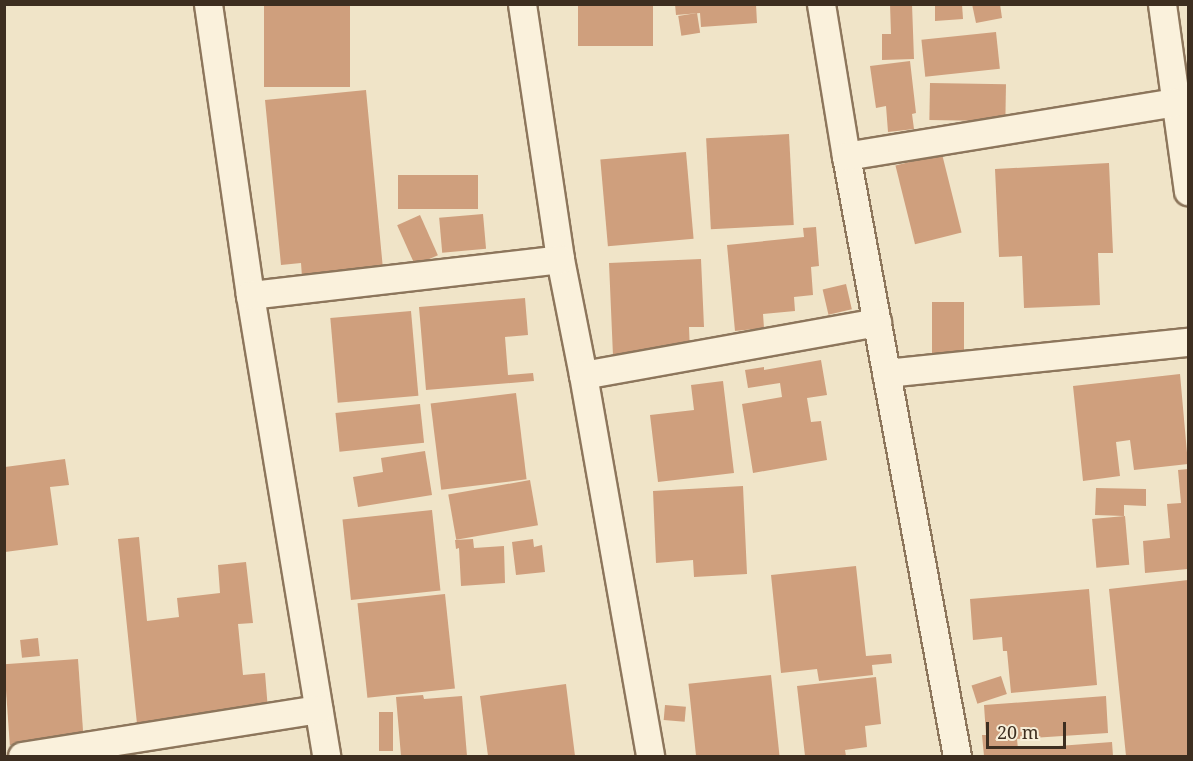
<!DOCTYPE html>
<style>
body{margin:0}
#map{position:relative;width:1193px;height:761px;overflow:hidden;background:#f0e4c8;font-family:"Noto Serif",serif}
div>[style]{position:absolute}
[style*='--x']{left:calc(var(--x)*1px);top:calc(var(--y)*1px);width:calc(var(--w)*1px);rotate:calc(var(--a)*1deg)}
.building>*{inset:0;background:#cf9f7d;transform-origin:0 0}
.roads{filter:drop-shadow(2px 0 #8d765c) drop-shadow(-2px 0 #8d765c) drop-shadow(0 2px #8d765c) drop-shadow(0 -2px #8d765c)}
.street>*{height:27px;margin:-13.5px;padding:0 13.5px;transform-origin:13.5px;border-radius:13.5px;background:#faf1dc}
span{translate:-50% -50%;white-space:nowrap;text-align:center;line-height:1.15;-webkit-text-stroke:5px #f7eed8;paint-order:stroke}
.frame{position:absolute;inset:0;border:6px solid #3d2e20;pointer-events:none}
.scale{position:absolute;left:986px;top:722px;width:80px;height:27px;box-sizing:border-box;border:3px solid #3d2e20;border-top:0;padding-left:8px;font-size:18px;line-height:21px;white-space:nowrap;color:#3d2e20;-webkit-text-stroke:4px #f7eed8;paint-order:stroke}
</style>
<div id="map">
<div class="building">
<div style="left:264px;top:4px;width:86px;height:83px"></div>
<div style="left:578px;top:4px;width:75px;height:42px"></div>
<div style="clip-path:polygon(675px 4px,756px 4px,757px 23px,701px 27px,700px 13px,676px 15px)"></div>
<div style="clip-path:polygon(890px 4px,912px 4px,914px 59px,882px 60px,882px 34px,891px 34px)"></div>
<div style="clip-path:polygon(935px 4px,962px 4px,963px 19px,935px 21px)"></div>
<div style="clip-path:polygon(972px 4px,1000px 4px,1002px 18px,976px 23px)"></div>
<div style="left:697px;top:13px;width:20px;height:19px;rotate:81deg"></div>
<div style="left:996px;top:32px;width:37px;height:75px;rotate:84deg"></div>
<div style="clip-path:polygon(910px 61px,916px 113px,912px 114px,914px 129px,888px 132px,886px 106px,876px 108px,870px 66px)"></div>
<div style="left:930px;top:83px;width:76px;height:37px;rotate:1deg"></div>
<div style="clip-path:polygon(366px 90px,383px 269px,302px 277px,301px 263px,281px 265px,265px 100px)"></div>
<div style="left:789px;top:134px;width:91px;height:83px;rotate:87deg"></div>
<div style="left:686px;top:152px;width:87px;height:86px;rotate:85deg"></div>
<div style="left:942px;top:154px;width:81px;height:48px;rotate:76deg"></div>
<div style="clip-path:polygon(1109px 163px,1113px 253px,1098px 253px,1100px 305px,1024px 308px,1022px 256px,999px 257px,995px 169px)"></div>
<div style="left:398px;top:175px;width:80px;height:34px"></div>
<div style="left:483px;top:214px;width:35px;height:44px;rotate:85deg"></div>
<div style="left:420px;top:215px;width:44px;height:25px;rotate:66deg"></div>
<div style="clip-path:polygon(816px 227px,819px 266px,811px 267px,813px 295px,794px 297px,795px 311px,763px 314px,764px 328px,735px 331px,727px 245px,804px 237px,803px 228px)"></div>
<div style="clip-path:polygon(701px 259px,704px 327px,689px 327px,690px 353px,613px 356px,609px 263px)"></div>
<div style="left:846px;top:284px;width:26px;height:24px;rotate:77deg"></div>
<div style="clip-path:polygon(525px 298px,528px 335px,505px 337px,508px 375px,533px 373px,534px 381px,426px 390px,419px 307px)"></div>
<div style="left:932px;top:302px;width:32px;height:51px"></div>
<div style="left:411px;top:311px;width:85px;height:81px;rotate:85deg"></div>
<div style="clip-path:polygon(821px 360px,827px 395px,807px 398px,811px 422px,821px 421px,827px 460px,753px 473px,742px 404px,782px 397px,780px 383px,748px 388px,745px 370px,764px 367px,764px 370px)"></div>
<div style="clip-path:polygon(1180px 374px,1188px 464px,1134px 470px,1130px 440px,1116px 442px,1120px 476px,1083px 481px,1073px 386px)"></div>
<div style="clip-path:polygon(723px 381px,734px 473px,658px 482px,650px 415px,694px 410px,691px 385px)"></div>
<div style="left:516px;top:393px;width:87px;height:86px;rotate:83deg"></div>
<div style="left:420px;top:404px;width:39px;height:85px;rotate:84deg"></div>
<div style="clip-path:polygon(425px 451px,432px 495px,358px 507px,353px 477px,383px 472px,381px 458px)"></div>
<div style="clip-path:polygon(65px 459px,69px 485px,50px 487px,58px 545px,5px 552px,5px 467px)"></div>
<div style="clip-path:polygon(1188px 469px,1188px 569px,1145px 573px,1143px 541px,1170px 538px,1167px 504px,1181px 503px,1178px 470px)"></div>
<div style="left:530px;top:480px;width:46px;height:83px;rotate:80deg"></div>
<div style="clip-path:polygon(743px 486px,747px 574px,694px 577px,693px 560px,656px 563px,653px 491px)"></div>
<div style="clip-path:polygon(1096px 488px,1146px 489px,1146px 506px,1124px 505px,1124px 516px,1095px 515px)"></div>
<div style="left:432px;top:510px;width:81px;height:90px;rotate:84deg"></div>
<div style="left:1125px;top:516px;width:49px;height:33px;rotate:85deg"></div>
<div style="clip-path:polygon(139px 537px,147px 621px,179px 617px,177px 598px,220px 593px,218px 565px,246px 562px,253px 623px,238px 624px,243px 675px,265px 673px,268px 710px,137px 724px,118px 539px)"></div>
<div style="clip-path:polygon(473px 539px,474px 548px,504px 546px,505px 583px,461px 586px,459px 548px,456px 549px,455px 540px)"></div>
<div style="clip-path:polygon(533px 539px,534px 547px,542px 545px,545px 572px,516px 575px,512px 542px)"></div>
<div style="clip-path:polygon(856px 566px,866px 656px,891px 654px,892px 663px,872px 665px,873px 675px,819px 681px,817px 669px,781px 673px,771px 575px)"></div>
<div style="clip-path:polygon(1188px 580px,1188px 756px,1126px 756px,1109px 589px)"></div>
<div style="clip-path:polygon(1089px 589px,1097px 685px,1011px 693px,1007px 651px,1003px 651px,1002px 637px,973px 640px,970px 599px)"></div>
<div style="left:445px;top:594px;width:95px;height:88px;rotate:84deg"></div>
<div style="left:38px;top:638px;width:18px;height:18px;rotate:84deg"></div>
<div style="left:78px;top:659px;width:81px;height:74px;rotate:86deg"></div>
<div style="left:771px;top:675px;width:81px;height:83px;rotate:84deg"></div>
<div style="left:1001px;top:676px;width:19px;height:31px;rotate:72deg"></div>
<div style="clip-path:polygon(876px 677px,881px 724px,865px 726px,867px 747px,845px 750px,846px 756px,805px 756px,797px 686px)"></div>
<div style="clip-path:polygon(566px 684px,575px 756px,488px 756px,480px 696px)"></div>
<div style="clip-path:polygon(423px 695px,424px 699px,462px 696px,467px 756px,401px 756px,396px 697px)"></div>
<div style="clip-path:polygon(1106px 696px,1108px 733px,1017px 739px,1018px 749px,1112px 742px,1113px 756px,984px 756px,982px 735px,986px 735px,984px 705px)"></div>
<div style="left:665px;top:705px;width:21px;height:15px;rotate:5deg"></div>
<div style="left:379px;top:712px;width:14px;height:39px"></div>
</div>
<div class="roads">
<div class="street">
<div style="--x:208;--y:4;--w:294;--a:81.8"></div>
<div style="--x:250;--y:295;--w:467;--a:80.6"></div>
<div style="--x:522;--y:4;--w:258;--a:81.5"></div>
<div style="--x:560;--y:259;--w:118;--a:78.8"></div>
<div style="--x:583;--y:375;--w:387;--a:80"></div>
<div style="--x:821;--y:4;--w:154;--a:80.7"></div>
<div style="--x:846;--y:156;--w:610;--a:79.52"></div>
<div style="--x:1162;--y:4;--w:189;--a:82.1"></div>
<div style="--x:846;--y:156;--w:332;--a:-9.3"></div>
<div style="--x:250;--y:295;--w:312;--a:-6.6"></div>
<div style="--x:886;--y:373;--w:304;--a:-5.9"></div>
<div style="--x:583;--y:375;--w:299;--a:-10.2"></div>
<div style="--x:22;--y:756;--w:300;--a:-9"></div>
</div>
</div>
<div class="frame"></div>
<div class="scale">20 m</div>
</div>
